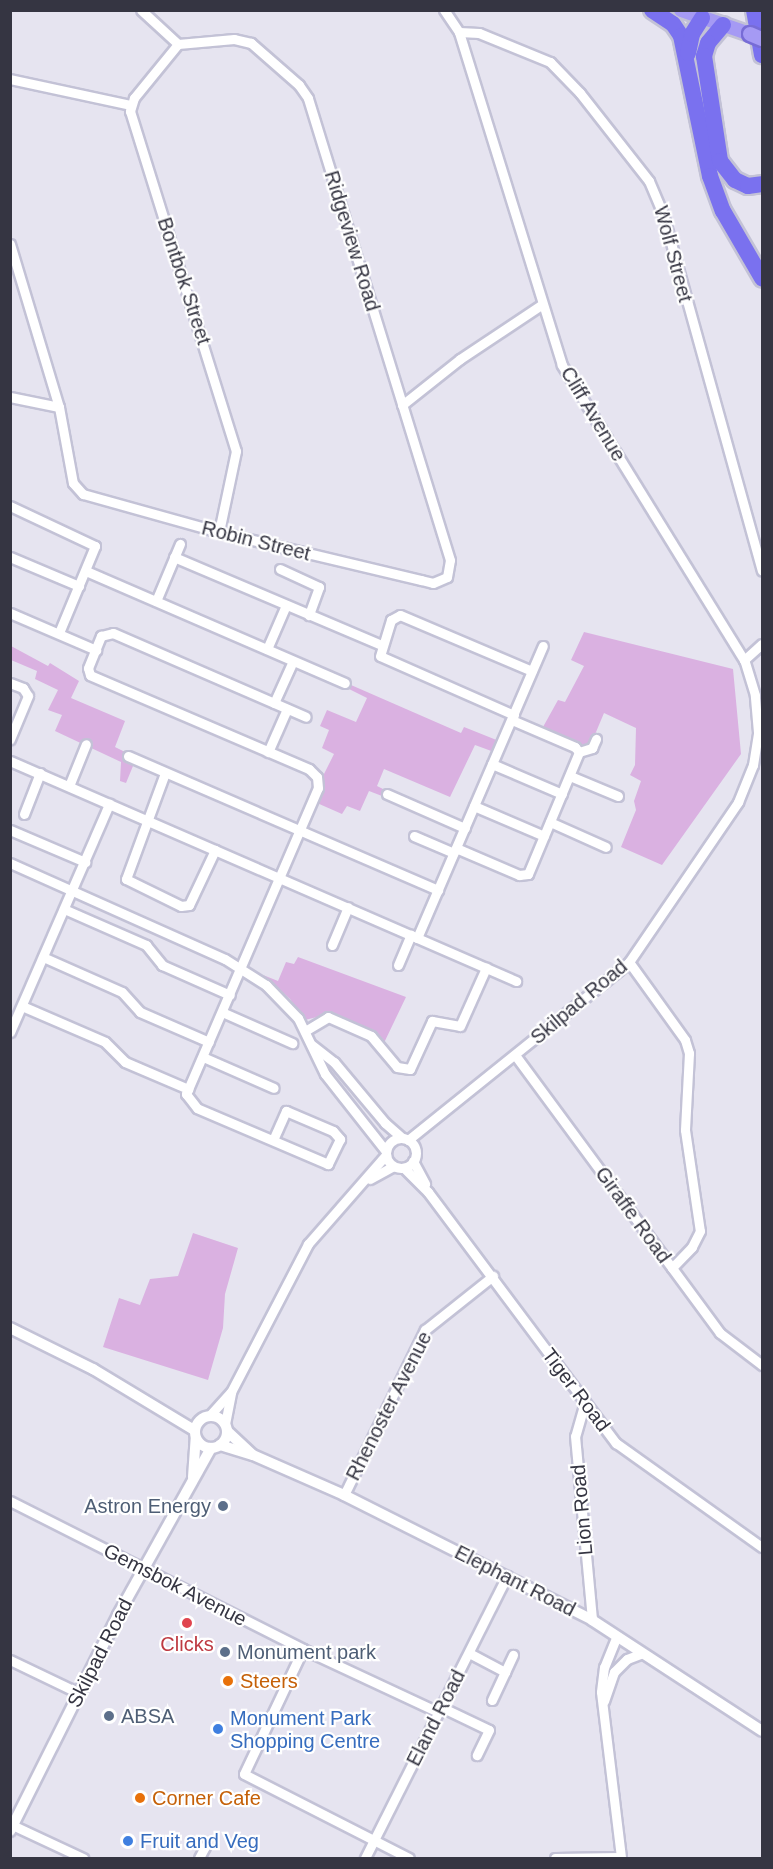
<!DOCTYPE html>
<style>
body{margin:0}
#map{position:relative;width:773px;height:1869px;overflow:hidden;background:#e6e4f0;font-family:Arial,sans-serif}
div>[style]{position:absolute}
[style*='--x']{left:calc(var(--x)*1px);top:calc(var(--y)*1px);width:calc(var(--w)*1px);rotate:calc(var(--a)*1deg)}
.green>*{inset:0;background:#dab1e1}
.roads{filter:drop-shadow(2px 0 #c3c2d6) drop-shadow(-2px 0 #c3c2d6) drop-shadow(0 2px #c3c2d6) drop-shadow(0 -2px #c3c2d6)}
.minor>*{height:9px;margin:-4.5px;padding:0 4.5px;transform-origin:4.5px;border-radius:4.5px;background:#fff}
.minor>.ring{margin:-4.5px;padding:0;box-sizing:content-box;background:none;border:9px solid #fff;border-radius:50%}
.tertiary>*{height:10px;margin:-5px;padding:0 5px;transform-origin:5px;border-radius:5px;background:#fff}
.tertiary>.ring{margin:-5px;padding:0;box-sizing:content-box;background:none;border:10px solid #fff;border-radius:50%}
.primary>*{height:14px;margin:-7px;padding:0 7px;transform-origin:7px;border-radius:7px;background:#a59af4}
.motorway>*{height:16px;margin:-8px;padding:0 8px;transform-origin:8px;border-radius:8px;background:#7a71ef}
.bridges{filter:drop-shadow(2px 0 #776cd6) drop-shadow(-2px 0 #776cd6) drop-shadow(0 2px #776cd6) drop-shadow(0 -2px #776cd6)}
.primary-bridge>*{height:14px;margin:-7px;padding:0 7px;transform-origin:7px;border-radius:7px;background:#a59af4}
.dots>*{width:16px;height:16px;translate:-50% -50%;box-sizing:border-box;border:3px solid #fff;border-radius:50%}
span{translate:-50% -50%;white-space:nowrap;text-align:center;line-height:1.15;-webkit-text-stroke:4.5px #fff;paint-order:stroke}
.street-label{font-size:20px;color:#353542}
.service-label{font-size:20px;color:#4e5e75}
.right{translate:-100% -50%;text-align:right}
.left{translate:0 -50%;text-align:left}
.health-label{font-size:20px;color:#be3a42}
.food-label{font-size:20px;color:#c56008}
.shop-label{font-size:20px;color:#366cbe}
.frame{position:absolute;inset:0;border:12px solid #353542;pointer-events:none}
</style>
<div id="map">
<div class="green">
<div style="clip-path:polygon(584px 632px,733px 669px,741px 754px,662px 865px,621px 847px,636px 810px,634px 801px,641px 781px,630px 775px,635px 765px,636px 728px,604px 713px,591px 744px,584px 746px,543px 727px,558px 700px,565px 702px,584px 666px,571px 660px)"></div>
<div style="clip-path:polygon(11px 646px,48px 666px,50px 663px,79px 681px,71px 698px,125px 721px,115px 747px,129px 754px,133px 766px,126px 783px,120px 781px,121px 762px,55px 731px,62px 715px,48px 710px,58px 690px,35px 679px,37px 671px,11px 660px)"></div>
<div style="clip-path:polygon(351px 685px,461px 733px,464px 727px,499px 741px,494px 752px,475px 745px,450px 797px,384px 769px,377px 786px,385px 790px,382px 796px,369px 791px,360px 811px,347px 806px,342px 814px,317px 803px,322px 778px,334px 754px,322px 748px,329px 730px,320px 726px,327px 710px,356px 722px,367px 698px,349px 689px)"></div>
<div style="clip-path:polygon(298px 957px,406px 997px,383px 1045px,329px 1014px,305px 1020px,290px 999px,263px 975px,278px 981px,286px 962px,294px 964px)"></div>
<div style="clip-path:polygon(193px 1233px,238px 1248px,225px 1294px,223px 1328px,208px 1380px,103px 1347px,119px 1298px,140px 1305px,150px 1279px,178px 1276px)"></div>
</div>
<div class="roads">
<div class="minor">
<div style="--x:459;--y:32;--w:20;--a:3"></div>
<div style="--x:479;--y:33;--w:77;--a:22.2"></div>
<div style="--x:550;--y:62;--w:43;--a:45.9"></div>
<div style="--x:580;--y:93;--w:112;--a:51.9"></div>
<div style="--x:649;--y:181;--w:36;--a:67"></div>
<div style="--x:663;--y:214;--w:370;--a:74.5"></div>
<div style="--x:178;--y:44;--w:70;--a:129.2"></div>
<div style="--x:134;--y:98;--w:14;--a:107"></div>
<div style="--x:130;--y:111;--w:356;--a:72.7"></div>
<div style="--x:236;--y:451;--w:83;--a:101.9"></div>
<div style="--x:10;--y:79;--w:123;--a:12.2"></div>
<div style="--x:10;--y:244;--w:170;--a:73.3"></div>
<div style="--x:59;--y:407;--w:77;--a:79.6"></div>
<div style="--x:73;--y:483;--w:15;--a:48"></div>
<div style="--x:83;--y:494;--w:141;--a:15.6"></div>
<div style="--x:219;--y:532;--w:208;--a:13.4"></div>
<div style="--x:421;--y:580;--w:12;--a:14"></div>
<div style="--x:433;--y:583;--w:15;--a:-23"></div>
<div style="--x:447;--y:577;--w:17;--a:-80"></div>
<div style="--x:450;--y:560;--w:483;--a:-107.1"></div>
<div style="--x:308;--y:98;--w:16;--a:-125"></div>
<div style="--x:299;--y:85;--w:64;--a:-138.8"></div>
<div style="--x:251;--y:43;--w:17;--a:-167"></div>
<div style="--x:234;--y:39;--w:56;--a:174.9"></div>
<div style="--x:178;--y:44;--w:50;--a:-137.4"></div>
<div style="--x:10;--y:397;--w:50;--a:11.5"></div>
<div style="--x:402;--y:405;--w:74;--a:-38.4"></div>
<div style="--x:460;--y:359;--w:97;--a:-33.7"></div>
<div style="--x:10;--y:506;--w:94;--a:25.2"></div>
<div style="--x:95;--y:546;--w:94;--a:112.5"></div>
<div style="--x:10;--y:557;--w:75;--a:22.8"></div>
<div style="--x:174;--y:557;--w:225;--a:23"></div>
<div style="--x:280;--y:569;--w:43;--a:24.8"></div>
<div style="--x:319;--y:587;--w:30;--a:110"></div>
<div style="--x:86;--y:571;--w:282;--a:23.4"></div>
<div style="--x:156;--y:601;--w:62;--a:-67.2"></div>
<div style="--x:10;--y:613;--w:94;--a:23.3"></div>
<div style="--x:267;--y:649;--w:48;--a:-66.6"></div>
<div style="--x:744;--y:660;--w:24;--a:-42"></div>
<div style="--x:10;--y:683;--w:14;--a:21"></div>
<div style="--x:23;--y:688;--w:9;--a:58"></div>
<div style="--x:28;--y:696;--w:47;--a:112.7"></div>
<div style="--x:274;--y:703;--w:46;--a:-65.7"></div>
<div style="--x:514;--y:715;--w:146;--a:-156.2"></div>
<div style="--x:380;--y:656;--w:38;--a:-73"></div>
<div style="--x:391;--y:620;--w:10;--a:-29"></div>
<div style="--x:400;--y:615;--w:143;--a:23"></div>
<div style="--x:268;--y:752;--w:47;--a:-66.2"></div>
<div style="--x:579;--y:752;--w:14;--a:-17"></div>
<div style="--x:592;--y:748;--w:10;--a:-66"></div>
<div style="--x:128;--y:756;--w:338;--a:23.4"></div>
<div style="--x:10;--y:761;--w:552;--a:23.5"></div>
<div style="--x:492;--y:764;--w:76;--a:23.2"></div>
<div style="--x:165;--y:773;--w:113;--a:110.2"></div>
<div style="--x:126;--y:879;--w:61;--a:26.1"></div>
<div style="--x:181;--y:906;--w:8;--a:-7"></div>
<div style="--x:189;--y:905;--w:61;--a:-64.7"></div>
<div style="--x:570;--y:776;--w:52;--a:22.6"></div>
<div style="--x:69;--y:786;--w:45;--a:-68"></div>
<div style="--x:387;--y:794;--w:85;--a:23.6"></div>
<div style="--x:474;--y:806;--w:76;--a:23.2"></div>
<div style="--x:24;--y:814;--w:44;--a:-68.7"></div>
<div style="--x:550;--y:822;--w:61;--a:24.1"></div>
<div style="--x:10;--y:830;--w:82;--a:23.1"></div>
<div style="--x:414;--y:836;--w:43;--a:23"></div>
<div style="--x:456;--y:848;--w:69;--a:23.2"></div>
<div style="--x:519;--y:875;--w:9;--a:-6"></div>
<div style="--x:528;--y:874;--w:132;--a:-67.3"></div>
<div style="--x:579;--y:752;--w:6;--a:-129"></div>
<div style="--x:575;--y:747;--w:69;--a:-156.8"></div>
<div style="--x:10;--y:863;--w:235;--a:24.1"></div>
<div style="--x:225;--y:959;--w:49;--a:32.4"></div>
<div style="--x:266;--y:985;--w:46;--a:45.9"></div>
<div style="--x:298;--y:1018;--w:62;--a:64.3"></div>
<div style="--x:325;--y:1074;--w:97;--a:51.7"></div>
<div style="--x:64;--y:909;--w:90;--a:23.7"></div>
<div style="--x:146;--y:945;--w:26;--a:51"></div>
<div style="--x:162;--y:965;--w:74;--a:23.8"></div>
<div style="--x:417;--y:938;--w:318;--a:-66.7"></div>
<div style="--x:332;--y:945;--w:41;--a:-67.2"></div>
<div style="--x:43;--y:957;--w:86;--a:23.9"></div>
<div style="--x:122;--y:992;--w:27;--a:48"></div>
<div style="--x:140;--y:1012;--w:75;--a:23.5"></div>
<div style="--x:629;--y:962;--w:96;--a:54.3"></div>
<div style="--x:685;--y:1040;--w:14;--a:73"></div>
<div style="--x:689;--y:1053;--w:77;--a:93"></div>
<div style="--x:685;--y:1130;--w:102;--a:81.6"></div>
<div style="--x:700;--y:1231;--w:18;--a:117"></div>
<div style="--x:692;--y:1247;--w:29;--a:134"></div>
<div style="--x:398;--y:965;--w:33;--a:-67"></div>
<div style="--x:22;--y:1006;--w:90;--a:23.4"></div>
<div style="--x:105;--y:1042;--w:28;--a:45"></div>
<div style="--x:125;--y:1062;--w:69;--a:23.2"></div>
<div style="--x:222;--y:1012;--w:77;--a:23.9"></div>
<div style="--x:305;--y:1031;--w:27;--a:-31"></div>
<div style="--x:328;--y:1017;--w:47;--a:23.8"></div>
<div style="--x:371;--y:1036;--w:40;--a:50"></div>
<div style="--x:397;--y:1067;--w:13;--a:9"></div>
<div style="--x:410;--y:1069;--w:53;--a:-65.4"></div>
<div style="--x:432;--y:1021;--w:28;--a:10"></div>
<div style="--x:460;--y:1026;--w:64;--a:-65.9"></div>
<div style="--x:10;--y:1032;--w:249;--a:-66.5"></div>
<div style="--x:312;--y:1045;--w:28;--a:38"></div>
<div style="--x:334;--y:1062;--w:80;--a:50.1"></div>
<div style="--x:385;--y:1123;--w:23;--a:41"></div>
<div style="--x:515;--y:1055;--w:345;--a:53.6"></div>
<div style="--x:720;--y:1333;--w:53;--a:37.3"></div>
<div style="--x:203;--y:1057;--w:77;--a:23.6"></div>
<div class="ring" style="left:386px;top:1138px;width:21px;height:21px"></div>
<div style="--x:273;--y:1140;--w:32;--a:-66"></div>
<div style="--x:286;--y:1111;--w:51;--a:23.1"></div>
<div style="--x:333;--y:1131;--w:11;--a:49"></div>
<div style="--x:340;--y:1139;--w:28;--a:116"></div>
<div style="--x:328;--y:1164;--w:142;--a:-156.9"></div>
<div style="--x:197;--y:1108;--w:18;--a:-128"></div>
<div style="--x:186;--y:1094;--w:333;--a:-66.7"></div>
<div style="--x:318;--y:788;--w:11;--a:-95"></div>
<div style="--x:317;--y:777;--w:11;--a:-135"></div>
<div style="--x:309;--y:769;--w:238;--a:-156.8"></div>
<div style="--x:90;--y:675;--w:7;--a:-106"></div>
<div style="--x:88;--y:668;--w:35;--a:-68"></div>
<div style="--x:101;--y:636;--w:12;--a:-14"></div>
<div style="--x:113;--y:633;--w:210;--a:23.5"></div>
<div style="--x:408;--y:1140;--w:284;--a:-38.8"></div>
<div style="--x:629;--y:962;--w:194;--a:-55.7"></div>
<div style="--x:738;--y:802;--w:40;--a:-68"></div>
<div style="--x:753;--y:765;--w:33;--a:-81"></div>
<div style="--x:758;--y:732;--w:37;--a:-95"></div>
<div style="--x:755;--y:695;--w:37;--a:-107"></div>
<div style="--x:744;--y:660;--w:347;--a:-121.7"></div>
<div style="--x:562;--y:365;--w:349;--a:-107.2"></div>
<div style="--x:459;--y:32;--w:27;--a:-124"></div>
<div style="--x:413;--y:1161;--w:26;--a:62"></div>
<div style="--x:404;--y:1168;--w:34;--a:45"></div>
<div style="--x:428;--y:1192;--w:314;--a:53.2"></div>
<div style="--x:616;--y:1443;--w:179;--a:35.5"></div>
<div style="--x:370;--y:1179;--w:26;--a:-29"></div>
<div style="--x:585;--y:1402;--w:35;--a:106"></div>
<div style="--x:575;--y:1436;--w:185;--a:84.7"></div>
<div style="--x:210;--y:1415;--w:31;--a:-48"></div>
<div style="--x:231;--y:1392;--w:167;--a:-62.5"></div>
<div style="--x:308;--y:1244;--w:118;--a:-48.8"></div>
<div style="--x:225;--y:1424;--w:33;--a:-79"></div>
<div style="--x:344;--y:1495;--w:184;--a:-63.9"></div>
<div style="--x:425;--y:1330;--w:87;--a:-38.5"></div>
<div style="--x:10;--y:1501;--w:328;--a:26.8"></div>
<div style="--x:303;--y:1649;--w:149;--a:25"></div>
<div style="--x:616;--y:1638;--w:31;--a:112"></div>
<div style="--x:604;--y:1667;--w:25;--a:97"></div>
<div style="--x:601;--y:1692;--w:167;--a:83.1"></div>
<div style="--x:303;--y:1649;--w:138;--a:115.3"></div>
<div style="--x:244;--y:1774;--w:185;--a:27"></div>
<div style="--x:469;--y:1653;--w:41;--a:27.8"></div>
<div style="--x:505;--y:1672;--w:31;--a:115"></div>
<div style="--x:10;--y:1660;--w:76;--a:25.6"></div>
<div style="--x:505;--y:1672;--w:19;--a:-65"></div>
<div style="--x:604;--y:1701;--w:31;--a:-71"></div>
<div style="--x:614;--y:1672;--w:18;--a:-45"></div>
<div style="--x:627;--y:1659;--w:14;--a:-21"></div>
<div style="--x:441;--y:1707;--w:53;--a:25.6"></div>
<div style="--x:489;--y:1730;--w:28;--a:116"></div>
<div style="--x:10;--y:1824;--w:81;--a:25"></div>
<div style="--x:199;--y:1858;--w:15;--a:-62"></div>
<div style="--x:365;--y:1858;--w:316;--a:-63.3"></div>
<div style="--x:555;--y:1858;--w:65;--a:-0.9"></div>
</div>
<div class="tertiary">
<div style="--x:10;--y:1328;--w:93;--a:26.3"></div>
<div style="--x:93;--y:1369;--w:118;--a:31.1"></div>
<div class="ring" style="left:195px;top:1416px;width:22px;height:22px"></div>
<div style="--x:227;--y:1431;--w:34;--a:43"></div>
<div style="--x:220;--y:1445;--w:34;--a:17"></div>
<div style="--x:253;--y:1455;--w:99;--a:23.7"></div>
<div style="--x:344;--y:1495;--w:278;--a:26.7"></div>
<div style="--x:592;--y:1620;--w:203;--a:33.1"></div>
<div style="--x:193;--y:1477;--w:39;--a:-86"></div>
<div style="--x:10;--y:1831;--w:241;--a:-63.4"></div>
<div style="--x:118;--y:1615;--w:191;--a:-60.9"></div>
</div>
<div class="primary">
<div style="--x:681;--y:10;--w:73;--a:19.2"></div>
</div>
<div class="motorway">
<div style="--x:652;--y:10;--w:25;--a:34"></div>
<div style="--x:673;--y:24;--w:14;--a:56"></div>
<div style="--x:681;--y:36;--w:143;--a:78.3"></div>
<div style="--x:710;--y:176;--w:37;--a:70"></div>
<div style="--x:723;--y:211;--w:78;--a:59.8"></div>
<div style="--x:754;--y:10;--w:46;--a:79.9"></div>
<div style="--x:723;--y:25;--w:23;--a:130"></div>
<div style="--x:708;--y:43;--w:14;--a:107"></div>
<div style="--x:704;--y:56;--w:106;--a:81.3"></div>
<div style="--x:720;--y:161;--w:24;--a:52"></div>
<div style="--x:735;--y:180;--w:14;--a:25"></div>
<div style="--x:748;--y:186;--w:14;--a:-8"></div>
<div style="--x:688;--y:53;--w:19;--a:-78"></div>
<div style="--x:692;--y:34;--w:19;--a:-58"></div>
</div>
</div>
<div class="bridges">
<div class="primary-bridge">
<div style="--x:750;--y:34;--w:13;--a:23"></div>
</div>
</div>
<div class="dots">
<div style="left:223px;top:1506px;background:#5c6f8a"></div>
<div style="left:187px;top:1623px;background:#e0444e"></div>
<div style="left:225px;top:1652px;background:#5c6f8a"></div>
<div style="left:228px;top:1681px;background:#e8710a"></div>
<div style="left:109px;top:1716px;background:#5c6f8a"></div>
<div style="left:218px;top:1729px;background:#3f7fe0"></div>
<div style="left:140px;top:1798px;background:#e8710a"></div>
<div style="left:128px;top:1841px;background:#3f7fe0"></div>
</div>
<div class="street-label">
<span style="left:352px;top:241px;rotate:73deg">Ridgeview Road</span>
<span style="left:673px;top:254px;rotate:75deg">Wolf Street</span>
<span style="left:184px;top:281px;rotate:72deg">Bontbok Street</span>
<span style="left:593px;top:414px;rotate:59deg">Cliff Avenue</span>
<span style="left:256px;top:541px;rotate:14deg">Robin Street</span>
<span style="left:579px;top:1002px;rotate:-40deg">Skilpad Road</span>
<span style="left:633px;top:1215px;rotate:54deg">Giraffe Road</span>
<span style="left:576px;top:1390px;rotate:53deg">Tiger Road</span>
<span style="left:389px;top:1406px;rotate:-63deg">Rhenoster Avenue</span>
<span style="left:582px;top:1510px;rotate:-95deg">Lion Road</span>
<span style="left:515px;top:1581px;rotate:27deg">Elephant Road</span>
<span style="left:175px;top:1585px;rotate:27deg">Gemsbok Avenue</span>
<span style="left:100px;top:1653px;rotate:-63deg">Skilpad Road</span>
<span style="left:436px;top:1718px;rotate:-63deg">Eland Road</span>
</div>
<div class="service-label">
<span class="right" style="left:211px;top:1506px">Astron Energy</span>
<span class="left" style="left:237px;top:1652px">Monument park</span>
<span class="left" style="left:121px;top:1716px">ABSA</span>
</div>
<div class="health-label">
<span style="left:187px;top:1644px">Clicks</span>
</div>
<div class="food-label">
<span class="left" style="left:240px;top:1681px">Steers</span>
<span class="left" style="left:152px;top:1798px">Corner Cafe</span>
</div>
<div class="shop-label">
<span class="left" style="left:230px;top:1730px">Monument Park<br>Shopping Centre</span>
<span class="left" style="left:140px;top:1841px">Fruit and Veg</span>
</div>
<div class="frame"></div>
</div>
